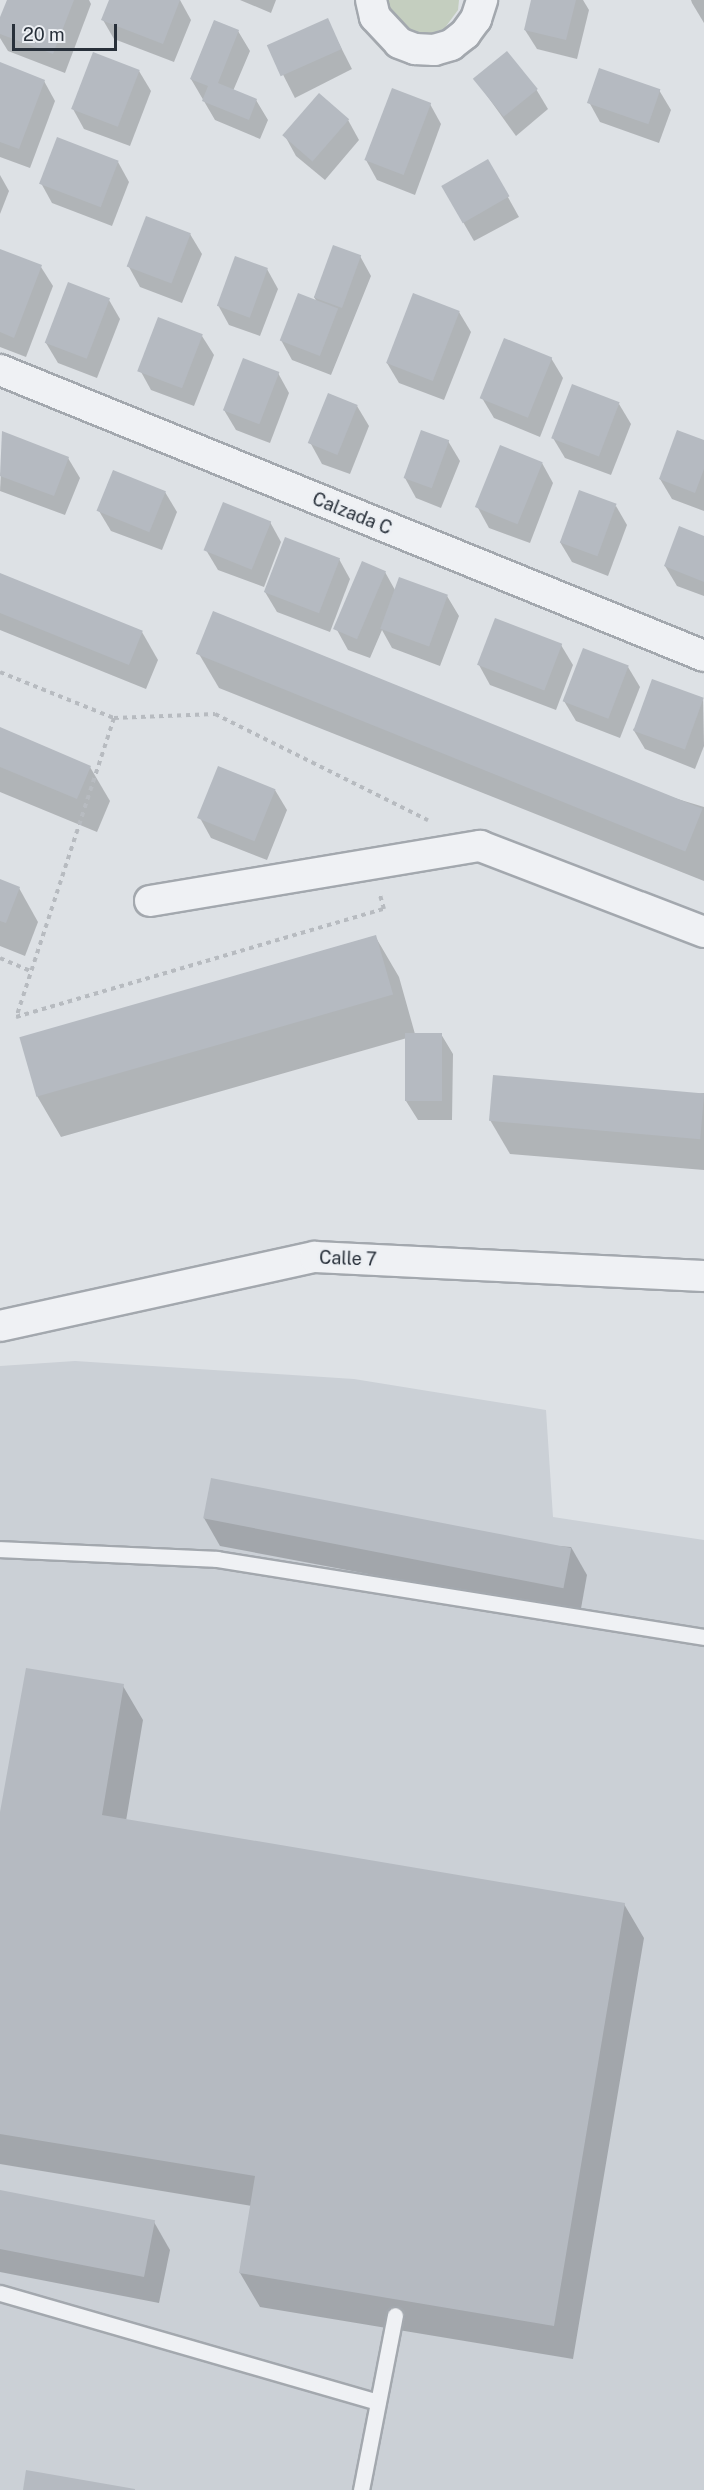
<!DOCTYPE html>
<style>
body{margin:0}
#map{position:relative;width:704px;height:2490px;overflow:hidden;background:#dde1e5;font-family:"Public Sans",sans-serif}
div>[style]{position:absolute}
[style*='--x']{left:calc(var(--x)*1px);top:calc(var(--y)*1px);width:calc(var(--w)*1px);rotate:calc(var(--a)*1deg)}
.built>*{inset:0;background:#cbd0d6}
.green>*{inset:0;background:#c4cebf}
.shadow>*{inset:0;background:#0003;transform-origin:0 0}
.building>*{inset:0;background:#b5bac1;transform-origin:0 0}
.path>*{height:4px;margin-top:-2px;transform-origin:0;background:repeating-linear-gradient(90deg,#b7bbc0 0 4.5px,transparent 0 9px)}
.roads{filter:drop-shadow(2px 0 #a3a8ae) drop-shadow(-2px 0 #a3a8ae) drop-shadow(0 2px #a3a8ae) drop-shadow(0 -2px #a3a8ae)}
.service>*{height:15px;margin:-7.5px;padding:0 7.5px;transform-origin:7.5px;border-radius:7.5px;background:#eff1f4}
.minor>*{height:30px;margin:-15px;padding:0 15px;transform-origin:15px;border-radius:15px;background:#eff1f4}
span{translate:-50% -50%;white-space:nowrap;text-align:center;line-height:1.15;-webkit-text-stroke:5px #eceff3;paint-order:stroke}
.street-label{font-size:18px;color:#28303a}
.scale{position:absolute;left:12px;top:24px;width:105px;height:27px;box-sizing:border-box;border:3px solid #28303a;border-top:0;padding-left:8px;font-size:18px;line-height:21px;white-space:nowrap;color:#28303a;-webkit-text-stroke:4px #eceff3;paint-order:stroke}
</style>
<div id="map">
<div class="built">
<div style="clip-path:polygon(75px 1361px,354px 1379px,546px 1410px,553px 1517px,704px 1540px,704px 2490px,0 2490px,0 1366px)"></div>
</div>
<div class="green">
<div style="clip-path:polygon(387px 0,459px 0,458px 10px,444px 29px,421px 36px,410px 33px,392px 18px)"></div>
</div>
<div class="shadow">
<div style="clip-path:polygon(8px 0,89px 0,91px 4px,65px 73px,8px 51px,0 38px,0 21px)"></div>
<div style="clip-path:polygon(111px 0,180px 0,191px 20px,174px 62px,114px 39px,103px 20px)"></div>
<div style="clip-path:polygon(240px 0,276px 0,271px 13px)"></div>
<div style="clip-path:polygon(533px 0,583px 0,589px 10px,577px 59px,537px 49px,525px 30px)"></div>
<div style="clip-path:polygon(691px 0,704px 0,704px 23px,692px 3px)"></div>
<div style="left:327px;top:20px;width:55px;height:64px;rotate:63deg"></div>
<div style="clip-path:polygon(238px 31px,250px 51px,233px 91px,256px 100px,268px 120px,260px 139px,215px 120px,191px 79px)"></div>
<div style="clip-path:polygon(0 64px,44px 81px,55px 101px,30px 168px,0 157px)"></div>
<div style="clip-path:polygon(139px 71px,151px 91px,130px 146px,84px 129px,73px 109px)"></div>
<div style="clip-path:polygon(475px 79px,536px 89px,548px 109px,516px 136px)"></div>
<div style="clip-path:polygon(659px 90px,671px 110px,659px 143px,600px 122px,589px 102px)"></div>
<div style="clip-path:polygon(430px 104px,441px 124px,415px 195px,377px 180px,366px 160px)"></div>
<div style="clip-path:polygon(348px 120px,359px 140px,325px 180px,296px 156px,285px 136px)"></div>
<div style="clip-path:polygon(118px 162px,129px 182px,112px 226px,52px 203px,41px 183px)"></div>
<div style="clip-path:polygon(0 175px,9px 191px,0 214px)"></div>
<div style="clip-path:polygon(499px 181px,519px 217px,474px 241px,463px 222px)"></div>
<div style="clip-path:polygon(190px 234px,202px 254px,182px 303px,140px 287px,129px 267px)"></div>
<div style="clip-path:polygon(0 251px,41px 267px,53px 286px,26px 357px,0 347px)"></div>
<div style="clip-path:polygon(360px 256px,371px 276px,331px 375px,292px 360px,281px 340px,317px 302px,314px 297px)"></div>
<div style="clip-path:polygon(267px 269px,278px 289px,260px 336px,229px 325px,218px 305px)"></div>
<div style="clip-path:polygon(109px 300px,120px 319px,97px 378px,58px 363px,46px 343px)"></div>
<div style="clip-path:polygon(459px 312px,471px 332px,444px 400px,399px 383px,387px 363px)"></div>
<div style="clip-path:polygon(202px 336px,214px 355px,194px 406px,151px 390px,140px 370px)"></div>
<div style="clip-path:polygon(551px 358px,563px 378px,540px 437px,494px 418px,482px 398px)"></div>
<div style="clip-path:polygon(278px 373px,289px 393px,270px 443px,236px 430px,224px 410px)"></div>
<div style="clip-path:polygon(619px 404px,631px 424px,611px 475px,565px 458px,553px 438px)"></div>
<div style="clip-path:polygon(357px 406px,369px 426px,350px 474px,322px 464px,311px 444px)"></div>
<div style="clip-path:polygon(3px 433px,68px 458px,80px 478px,65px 515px,0 491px)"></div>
<div style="clip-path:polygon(448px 441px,460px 461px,441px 508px,416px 498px,405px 478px)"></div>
<div style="clip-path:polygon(704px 442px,704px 511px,672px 499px,660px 479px)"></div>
<div style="clip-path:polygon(542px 463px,553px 483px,530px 543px,489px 528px,478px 508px)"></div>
<div style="clip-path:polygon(165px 492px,177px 512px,162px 550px,111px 531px,99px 511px)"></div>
<div style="clip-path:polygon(616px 506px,627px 525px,608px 576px,572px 562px,560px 542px)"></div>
<div style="clip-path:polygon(270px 522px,281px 542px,264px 587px,218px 570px,206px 550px)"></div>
<div style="clip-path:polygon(704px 538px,704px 596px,677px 586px,665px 566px)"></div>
<div style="clip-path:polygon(339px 559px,350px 579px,330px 632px,277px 612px,265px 592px)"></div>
<div style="clip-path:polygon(385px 572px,395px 590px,447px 596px,459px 616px,440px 666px,392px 648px,382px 630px,370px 658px,348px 650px,337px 630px)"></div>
<div style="clip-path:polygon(0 575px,142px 632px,158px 660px,146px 689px,0 630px)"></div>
<div style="clip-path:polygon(561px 645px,573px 665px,556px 710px,490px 685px,479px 665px)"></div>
<div style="clip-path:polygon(199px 654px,704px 807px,704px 881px,219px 688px)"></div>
<div style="clip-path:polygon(628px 667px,640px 687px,620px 738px,576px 721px,564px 701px)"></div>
<div style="clip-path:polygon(703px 700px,704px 746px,695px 769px,645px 749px,633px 729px)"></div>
<div style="clip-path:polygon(0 729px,90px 767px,110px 801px,97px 832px,0 792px)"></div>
<div style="clip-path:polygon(275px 790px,287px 810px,267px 860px,211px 838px,200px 818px)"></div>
<div style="clip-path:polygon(0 881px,19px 888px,38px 922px,25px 956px,0 946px)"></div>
<div style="clip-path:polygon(375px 936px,399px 977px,415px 1034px,441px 1034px,453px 1054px,452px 1120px,418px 1120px,406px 1101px,407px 1038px,61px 1137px,37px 1096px,21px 1038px)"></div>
<div style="clip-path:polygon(704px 1093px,704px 1170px,510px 1154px,490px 1120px)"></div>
<div style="clip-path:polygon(204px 1518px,571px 1547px,587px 1575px,580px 1614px,220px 1546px)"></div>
<div style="clip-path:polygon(123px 1686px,143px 1720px,126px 1821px,624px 1904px,644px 1938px,573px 2359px,260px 2307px,240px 2273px,252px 2206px,0 2164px,0 1814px)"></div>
<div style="clip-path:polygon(0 2191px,154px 2222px,170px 2250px,159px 2303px,0 2272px)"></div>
</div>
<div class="building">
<div style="clip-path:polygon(7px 0,74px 0,53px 54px,0 34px,0 17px)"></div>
<div style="clip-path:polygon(109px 0,180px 0,163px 44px,101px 20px)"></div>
<div style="clip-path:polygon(531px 0,576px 0,566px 40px,524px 30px)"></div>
<div style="left:328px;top:18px;width:34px;height:67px;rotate:66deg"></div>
<div style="clip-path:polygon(214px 20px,239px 30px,218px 83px,257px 99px,249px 120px,202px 101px,208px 86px,190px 79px)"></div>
<div style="left:507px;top:51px;width:49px;height:44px;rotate:51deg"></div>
<div style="left:93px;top:52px;width:50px;height:61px;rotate:21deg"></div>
<div style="clip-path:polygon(0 62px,45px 80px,19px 149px,0 142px)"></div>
<div style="left:599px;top:68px;width:65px;height:37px;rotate:19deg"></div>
<div style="left:392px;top:88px;width:42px;height:77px;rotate:21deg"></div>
<div style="left:319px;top:93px;width:40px;height:56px;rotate:41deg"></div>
<div style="left:57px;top:137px;width:66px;height:50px;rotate:21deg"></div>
<div style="left:488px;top:159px;width:43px;height:54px;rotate:60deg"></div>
<div style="left:146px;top:216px;width:48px;height:54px;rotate:21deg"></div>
<div style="left:333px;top:245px;width:30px;height:56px;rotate:20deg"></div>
<div style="clip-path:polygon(0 249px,42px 265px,14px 338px,0 332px)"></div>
<div style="left:235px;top:256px;width:35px;height:53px;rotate:20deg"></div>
<div style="left:68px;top:282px;width:45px;height:65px;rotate:21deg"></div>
<div style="left:298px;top:293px;width:43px;height:51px;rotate:21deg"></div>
<div style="left:413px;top:293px;width:50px;height:75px;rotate:21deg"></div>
<div style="left:158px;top:317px;width:48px;height:58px;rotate:21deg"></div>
<div style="left:504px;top:338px;width:52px;height:65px;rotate:22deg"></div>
<div style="left:243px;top:358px;width:39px;height:56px;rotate:21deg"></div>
<div style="left:572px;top:384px;width:51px;height:58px;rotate:21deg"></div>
<div style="left:328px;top:393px;width:32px;height:54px;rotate:22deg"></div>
<div style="left:421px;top:430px;width:30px;height:51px;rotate:20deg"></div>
<div style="clip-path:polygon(677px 430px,704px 440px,704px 469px,695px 493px,659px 479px)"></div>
<div style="clip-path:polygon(2px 431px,69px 457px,54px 496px,0 476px)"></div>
<div style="left:500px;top:445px;width:46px;height:67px;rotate:22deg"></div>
<div style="left:113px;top:470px;width:57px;height:44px;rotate:22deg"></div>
<div style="left:579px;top:490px;width:40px;height:56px;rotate:20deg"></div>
<div style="left:223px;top:502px;width:52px;height:52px;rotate:22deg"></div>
<div style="clip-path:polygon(679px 526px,704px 536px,704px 582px,664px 566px)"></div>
<div style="left:285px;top:537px;width:59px;height:59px;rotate:21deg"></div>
<div style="left:362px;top:561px;width:26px;height:74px;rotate:23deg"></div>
<div style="left:0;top:573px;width:154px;height:37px;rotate:22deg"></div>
<div style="left:399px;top:577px;width:52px;height:55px;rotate:20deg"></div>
<div style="left:213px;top:611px;width:528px;height:46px;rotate:22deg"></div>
<div style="left:495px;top:618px;width:72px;height:50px;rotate:21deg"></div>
<div style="left:583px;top:648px;width:49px;height:57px;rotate:21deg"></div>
<div style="left:652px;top:679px;width:55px;height:55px;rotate:20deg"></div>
<div style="clip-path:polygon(0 727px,91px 766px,77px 799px,0 767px)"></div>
<div style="left:218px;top:766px;width:62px;height:56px;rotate:22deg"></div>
<div style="clip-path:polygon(0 879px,20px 887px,6px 923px,0 921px)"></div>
<div style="left:376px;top:935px;width:62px;height:371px;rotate:74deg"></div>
<div style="left:405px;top:1033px;width:37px;height:68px"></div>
<div style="left:493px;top:1075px;width:212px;height:46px;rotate:5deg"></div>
<div style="left:211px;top:1478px;width:367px;height:41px;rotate:11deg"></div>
<div style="clip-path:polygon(26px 1668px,124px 1684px,102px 1815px,625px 1903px,554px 2326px,239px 2273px,255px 2176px,0 2134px,0 1812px)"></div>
<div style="left:0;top:2190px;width:158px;height:58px;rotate:11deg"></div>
<div style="clip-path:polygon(26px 2470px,135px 2489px,135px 2490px,23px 2490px)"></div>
</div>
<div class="path">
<div style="--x:0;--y:672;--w:123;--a:22"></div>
<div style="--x:114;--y:718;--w:101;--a:-2.3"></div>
<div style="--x:215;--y:714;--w:238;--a:26.5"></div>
<div style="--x:114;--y:718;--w:315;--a:108.1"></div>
<div style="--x:16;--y:1017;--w:384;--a:-16.4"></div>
<div style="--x:384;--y:909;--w:15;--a:-106"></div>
<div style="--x:0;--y:958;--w:34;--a:23"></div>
</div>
<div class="roads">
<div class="service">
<div style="--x:0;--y:1549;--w:217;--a:2.6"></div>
<div style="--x:217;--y:1559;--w:493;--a:9.1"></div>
<div style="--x:0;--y:2293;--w:393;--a:16.1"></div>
<div style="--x:361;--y:2490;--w:178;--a:-79"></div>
</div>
<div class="minor">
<div style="--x:371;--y:0;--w:17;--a:77"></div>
<div style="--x:375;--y:17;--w:35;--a:47"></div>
<div style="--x:399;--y:43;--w:17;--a:21"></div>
<div style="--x:415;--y:49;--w:19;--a:3"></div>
<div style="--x:434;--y:50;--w:18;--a:-16"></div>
<div style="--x:451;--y:45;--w:18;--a:-38"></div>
<div style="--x:465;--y:34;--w:19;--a:-54"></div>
<div style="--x:476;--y:19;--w:20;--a:-72"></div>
<div style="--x:0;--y:370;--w:760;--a:22.11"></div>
<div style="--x:150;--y:901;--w:335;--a:-9.5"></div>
<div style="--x:480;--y:846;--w:240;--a:21"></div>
<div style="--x:0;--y:1326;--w:322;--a:-12.4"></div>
<div style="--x:315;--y:1257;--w:389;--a:2.8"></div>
</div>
</div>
<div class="street-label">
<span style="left:352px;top:514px;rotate:22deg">Calzada C</span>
<span style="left:348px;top:1259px;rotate:2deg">Calle 7</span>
</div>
<div class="scale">20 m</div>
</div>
